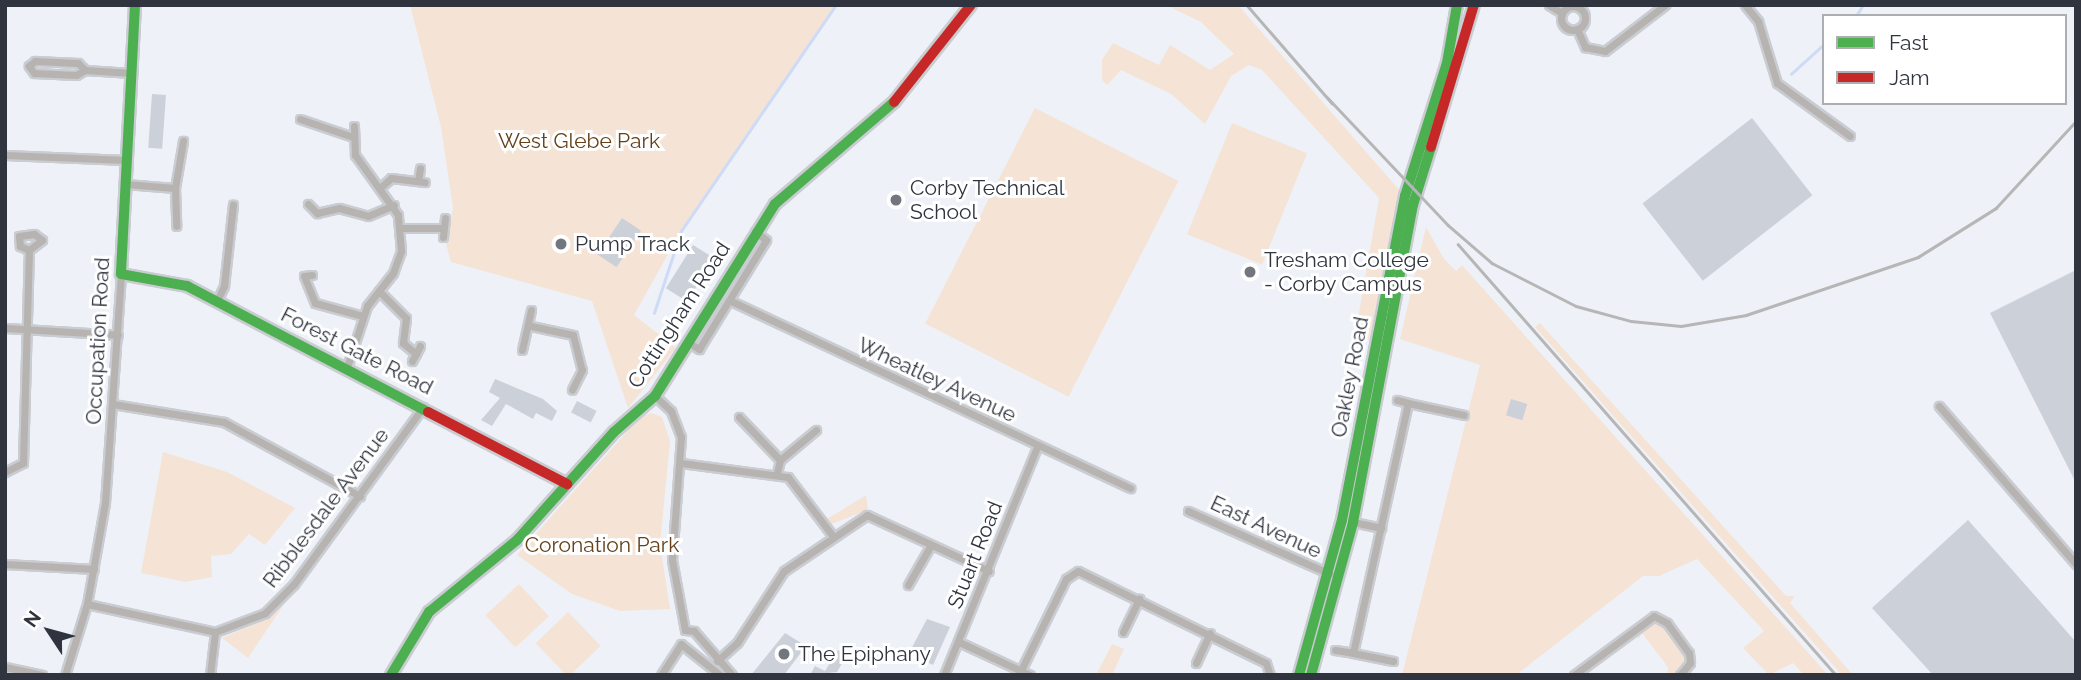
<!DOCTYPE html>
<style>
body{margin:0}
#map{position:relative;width:2081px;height:680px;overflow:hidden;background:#eef1f7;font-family:Raleway,sans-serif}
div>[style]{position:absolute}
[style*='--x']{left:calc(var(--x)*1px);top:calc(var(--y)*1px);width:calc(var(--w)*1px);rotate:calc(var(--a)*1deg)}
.green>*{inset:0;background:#f5e4d6;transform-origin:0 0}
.stream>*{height:2.5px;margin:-1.25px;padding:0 1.25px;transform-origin:1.25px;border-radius:1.25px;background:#cedbf7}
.building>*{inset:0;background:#ccd0d8;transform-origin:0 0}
.roads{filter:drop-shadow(2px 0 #c9ccd1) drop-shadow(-2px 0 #c9ccd1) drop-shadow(0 2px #c9ccd1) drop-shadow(0 -2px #c9ccd1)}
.street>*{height:7px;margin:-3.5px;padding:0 3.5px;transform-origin:3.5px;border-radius:3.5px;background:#b6b3b1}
.street>.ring{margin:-3.5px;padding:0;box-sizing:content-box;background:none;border:7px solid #b6b3b1;border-radius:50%}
.fast>*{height:10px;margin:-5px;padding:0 5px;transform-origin:5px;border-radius:5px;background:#4caf50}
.jam>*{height:10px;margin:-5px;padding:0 5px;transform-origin:5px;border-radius:5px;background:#c62828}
.rail>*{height:2.5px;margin:-1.25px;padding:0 1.25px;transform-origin:1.25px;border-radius:1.25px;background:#b7b6b7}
.dots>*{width:19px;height:19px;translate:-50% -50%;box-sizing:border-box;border:4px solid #fff;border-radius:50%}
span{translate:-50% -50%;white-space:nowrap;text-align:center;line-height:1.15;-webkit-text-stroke:6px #fff;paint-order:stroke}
.park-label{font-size:21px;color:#64411a}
.poi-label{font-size:21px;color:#2f343f}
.left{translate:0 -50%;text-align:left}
.street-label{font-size:21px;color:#2f343f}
.frame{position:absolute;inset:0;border:7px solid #2f343f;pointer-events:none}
.legend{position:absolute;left:1822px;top:14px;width:245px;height:91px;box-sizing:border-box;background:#fff;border:2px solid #acaeb2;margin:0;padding:9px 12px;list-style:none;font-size:21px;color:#2f343f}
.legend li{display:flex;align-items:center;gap:14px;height:35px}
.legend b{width:35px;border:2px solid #acaeb2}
.north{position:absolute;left:14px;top:596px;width:70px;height:70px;-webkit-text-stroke:5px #fff;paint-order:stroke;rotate:306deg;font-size:19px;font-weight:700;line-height:28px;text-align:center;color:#2f343f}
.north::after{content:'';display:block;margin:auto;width:24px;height:32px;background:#2f343f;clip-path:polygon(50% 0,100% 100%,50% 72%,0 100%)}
</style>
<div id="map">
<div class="green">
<div style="clip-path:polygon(410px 5px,836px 5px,681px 231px,634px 315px,676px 348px,628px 408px,592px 301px,451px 262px,446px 244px,453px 208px,441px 127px)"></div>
<div style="clip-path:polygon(1166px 5px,1238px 5px,1401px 192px,1369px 340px,1355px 336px,1379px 198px,1262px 70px,1249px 65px,1231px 76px,1205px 124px,1171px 94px,1121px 70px,1107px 85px,1102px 80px,1102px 60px,1113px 43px,1159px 65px,1170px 45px,1210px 70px,1234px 54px,1201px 22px)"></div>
<div style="left:1035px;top:108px;width:161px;height:242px;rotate:27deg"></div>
<div style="left:1232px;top:123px;width:81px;height:120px;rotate:22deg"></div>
<div style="clip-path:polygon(1426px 227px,1444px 259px,1456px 271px,1462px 265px,1828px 675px,1804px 675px,1793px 663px,1769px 675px,1743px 648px,1764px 631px,1697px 559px,1659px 576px,1643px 576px,1516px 675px,1402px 675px,1480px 365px,1400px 339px)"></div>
<div style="clip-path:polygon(1540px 323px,1786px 596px,1795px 596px,1790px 603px,1853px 675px,1842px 675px,1535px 327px)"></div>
<div style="clip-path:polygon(651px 413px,662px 417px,670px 441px,660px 544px,670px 609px,620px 611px,572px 594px,517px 555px,639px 418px)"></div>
<div style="clip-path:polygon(163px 452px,227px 472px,295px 508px,265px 545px,249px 534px,231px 554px,211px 556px,212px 577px,186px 582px,141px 573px)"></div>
<div style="clip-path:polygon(866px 495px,868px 510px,831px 524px,827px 519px)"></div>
<div style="left:519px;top:584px;width:44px;height:46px;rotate:47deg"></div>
<div style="clip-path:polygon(291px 594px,248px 658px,222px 638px,260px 622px)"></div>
<div style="left:568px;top:612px;width:47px;height:45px;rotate:46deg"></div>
<div style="clip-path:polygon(1651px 620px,1663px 623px,1684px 651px,1686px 661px,1676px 675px,1667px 675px,1668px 667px,1642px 633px,1639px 639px,1634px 632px)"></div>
<div style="clip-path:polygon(1112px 644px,1124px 649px,1112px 675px,1096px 675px)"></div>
</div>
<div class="stream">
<div style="--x:1856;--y:16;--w:13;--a:-58"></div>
<div style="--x:1791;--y:74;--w:45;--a:-42.3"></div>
<div style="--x:654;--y:313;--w:86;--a:-71.8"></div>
<div style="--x:681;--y:231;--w:274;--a:-55.6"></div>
</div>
<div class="building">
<div style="left:152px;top:94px;width:14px;height:54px;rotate:4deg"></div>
<div style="left:1752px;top:118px;width:98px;height:139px;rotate:52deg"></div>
<div style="left:622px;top:218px;width:23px;height:44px;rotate:34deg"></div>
<div style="left:693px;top:245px;width:25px;height:51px;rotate:32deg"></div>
<div style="clip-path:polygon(2076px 270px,2076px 483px,1990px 313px)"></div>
<div style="clip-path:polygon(495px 379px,543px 399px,557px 411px,552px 421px,536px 413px,533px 419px,506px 404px,492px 426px,481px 420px,500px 398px,489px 392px)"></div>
<div style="left:1511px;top:399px;width:17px;height:17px;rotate:17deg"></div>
<div style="left:577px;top:401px;width:22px;height:13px;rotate:27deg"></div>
<div style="clip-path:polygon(1968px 520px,2076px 642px,2076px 675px,1933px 675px,1872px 608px)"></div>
<div style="clip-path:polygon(927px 619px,950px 627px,933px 665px,909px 653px)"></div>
<div style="clip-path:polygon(785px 633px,806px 646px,784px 675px,751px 675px)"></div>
<div style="clip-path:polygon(838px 650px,847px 655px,837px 672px,810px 675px,815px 666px,825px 671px)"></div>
</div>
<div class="roads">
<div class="street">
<div style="--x:1549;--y:5;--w:15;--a:32"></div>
<div style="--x:1745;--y:5;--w:21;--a:51"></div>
<div style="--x:1758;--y:21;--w:65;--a:73"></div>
<div style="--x:1777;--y:83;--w:90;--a:36"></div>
<div class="ring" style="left:1561px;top:6px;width:17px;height:17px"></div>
<div style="--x:1577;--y:29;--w:20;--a:66"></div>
<div style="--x:1585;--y:47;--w:20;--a:11"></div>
<div style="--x:1605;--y:51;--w:76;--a:-37.5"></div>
<div style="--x:85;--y:70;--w:10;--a:151"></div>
<div style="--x:76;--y:75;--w:42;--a:-177.3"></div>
<div style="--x:34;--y:73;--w:9;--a:-126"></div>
<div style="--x:29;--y:66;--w:8;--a:-40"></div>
<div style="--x:35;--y:61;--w:43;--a:2.7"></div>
<div style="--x:78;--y:63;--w:10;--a:45"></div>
<div style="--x:85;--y:70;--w:47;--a:3.7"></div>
<div style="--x:300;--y:119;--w:56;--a:18.8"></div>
<div style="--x:5;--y:155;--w:121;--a:2.4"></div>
<div style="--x:418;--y:181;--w:13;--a:-81"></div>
<div style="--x:125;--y:184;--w:50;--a:4.6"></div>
<div style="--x:175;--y:188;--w:48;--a:-80.3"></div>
<div style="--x:381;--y:187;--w:13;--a:-42"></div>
<div style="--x:391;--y:178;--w:34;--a:7"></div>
<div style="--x:175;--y:188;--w:38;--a:88"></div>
<div style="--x:308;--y:204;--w:13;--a:45"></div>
<div style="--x:317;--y:213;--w:23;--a:-13"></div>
<div style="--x:339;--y:208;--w:30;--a:15"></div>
<div style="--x:368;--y:216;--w:28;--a:-23"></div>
<div style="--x:401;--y:228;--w:42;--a:0"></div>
<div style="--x:443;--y:237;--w:19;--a:-84"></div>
<div style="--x:312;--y:275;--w:8;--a:173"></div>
<div style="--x:304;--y:276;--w:29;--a:68"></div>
<div style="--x:315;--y:303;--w:50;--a:15.2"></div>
<div style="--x:379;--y:291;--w:38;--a:45"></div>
<div style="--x:406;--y:318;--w:25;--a:97"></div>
<div style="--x:403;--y:343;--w:17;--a:40"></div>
<div style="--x:217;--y:301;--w:17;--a:-65"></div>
<div style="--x:224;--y:286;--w:82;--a:-83.7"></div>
<div style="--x:731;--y:301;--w:441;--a:25.1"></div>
<div style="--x:531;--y:326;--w:43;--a:12.1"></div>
<div style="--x:573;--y:335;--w:36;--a:76"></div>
<div style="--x:582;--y:370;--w:22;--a:117"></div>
<div style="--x:5;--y:328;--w:113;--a:3.5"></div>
<div style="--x:694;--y:346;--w:6;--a:31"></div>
<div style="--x:699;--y:349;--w:128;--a:-58.4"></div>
<div style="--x:766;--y:240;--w:14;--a:-141"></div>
<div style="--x:522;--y:350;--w:41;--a:-77.3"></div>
<div style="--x:412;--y:361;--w:17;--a:-62"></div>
<div style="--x:347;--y:367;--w:64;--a:-71.8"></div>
<div style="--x:367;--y:306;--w:42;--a:-51.8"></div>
<div style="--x:393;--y:273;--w:23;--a:-70"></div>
<div style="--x:401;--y:251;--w:36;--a:-95"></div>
<div style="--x:398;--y:215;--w:74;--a:-125.6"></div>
<div style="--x:355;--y:155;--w:29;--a:-92"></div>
<div style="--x:655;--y:396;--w:22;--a:43"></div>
<div style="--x:671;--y:411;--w:28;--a:69"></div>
<div style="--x:681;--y:437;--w:123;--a:94.2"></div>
<div style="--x:672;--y:560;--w:71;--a:79.5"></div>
<div style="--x:1397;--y:400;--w:11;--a:15"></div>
<div style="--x:113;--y:404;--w:112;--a:9.2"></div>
<div style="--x:224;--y:422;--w:155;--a:28.6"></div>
<div style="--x:1939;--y:406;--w:209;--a:49.1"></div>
<div style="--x:739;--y:417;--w:59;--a:46.4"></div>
<div style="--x:780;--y:460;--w:13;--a:103"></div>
<div style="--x:780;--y:460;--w:47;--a:-39.8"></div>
<div style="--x:681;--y:463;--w:108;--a:7.5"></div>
<div style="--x:788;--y:477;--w:73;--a:52.8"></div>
<div style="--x:5;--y:472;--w:20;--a:-27"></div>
<div style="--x:23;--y:463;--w:213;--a:-88.4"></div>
<div style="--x:29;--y:250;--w:10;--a:-156"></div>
<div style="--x:20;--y:246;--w:10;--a:-96"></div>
<div style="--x:19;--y:236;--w:15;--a:-8"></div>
<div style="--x:34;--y:234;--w:10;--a:37"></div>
<div style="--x:42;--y:240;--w:16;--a:142"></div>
<div style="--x:1188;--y:511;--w:155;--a:23.9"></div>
<div style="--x:1353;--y:522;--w:29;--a:12"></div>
<div style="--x:5;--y:564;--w:89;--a:3.2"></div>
<div style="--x:908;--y:585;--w:46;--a:-60.1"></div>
<div style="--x:87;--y:604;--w:131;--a:12.3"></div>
<div style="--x:215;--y:632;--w:53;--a:-20.8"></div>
<div style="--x:265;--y:613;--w:41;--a:-45"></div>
<div style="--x:294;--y:584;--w:219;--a:-53.9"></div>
<div style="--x:685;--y:630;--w:9;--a:6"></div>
<div style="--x:694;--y:631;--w:58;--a:49.2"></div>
<div style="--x:1123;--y:632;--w:37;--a:-64"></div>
<div style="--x:959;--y:642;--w:78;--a:24.9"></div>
<div style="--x:681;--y:644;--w:50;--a:38.5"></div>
<div style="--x:1335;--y:650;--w:18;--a:9"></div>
<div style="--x:717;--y:661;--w:27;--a:-42"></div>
<div style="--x:737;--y:643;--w:86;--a:-56.9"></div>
<div style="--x:784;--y:571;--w:100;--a:-34"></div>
<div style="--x:867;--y:515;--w:134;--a:24.7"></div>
<div style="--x:1393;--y:661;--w:41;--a:-168.7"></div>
<div style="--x:1353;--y:653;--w:256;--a:-77.6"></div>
<div style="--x:1408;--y:403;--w:57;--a:12.1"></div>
<div style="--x:1196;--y:663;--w:33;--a:-65"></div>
<div style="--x:5;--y:667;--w:38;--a:12"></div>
<div style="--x:1021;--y:670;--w:102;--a:-63.7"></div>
<div style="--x:1066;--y:579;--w:14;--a:-34"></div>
<div style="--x:1078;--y:571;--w:209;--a:26.1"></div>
<div style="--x:1266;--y:663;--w:13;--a:72"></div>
<div style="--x:65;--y:675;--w:74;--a:-72.8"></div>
<div style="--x:87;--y:604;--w:103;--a:-79.9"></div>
<div style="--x:105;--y:503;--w:230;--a:-86"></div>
<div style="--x:210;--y:675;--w:43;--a:-83.4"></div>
<div style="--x:661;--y:675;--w:37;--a:-57"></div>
<div style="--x:944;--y:675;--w:246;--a:-67.8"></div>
<div style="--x:1574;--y:675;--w:99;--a:-36.4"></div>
<div style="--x:1654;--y:616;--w:15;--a:28"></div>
<div style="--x:1667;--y:623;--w:37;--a:54"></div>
<div style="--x:1689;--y:653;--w:10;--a:84"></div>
<div style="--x:1690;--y:663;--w:16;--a:130"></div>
</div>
<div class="fast">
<div style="--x:135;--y:5;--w:269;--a:93"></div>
<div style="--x:121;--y:274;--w:67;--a:10.3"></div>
<div style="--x:187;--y:286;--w:272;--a:27.6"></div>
<div style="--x:391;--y:675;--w:74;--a:-58.9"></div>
<div style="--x:429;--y:612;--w:114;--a:-39.3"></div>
<div style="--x:517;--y:540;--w:145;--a:-48.1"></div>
<div style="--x:614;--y:432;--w:55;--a:-41.3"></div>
<div style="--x:655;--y:396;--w:226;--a:-58"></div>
<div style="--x:775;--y:204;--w:157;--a:-40.6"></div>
<div style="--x:1299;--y:675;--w:161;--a:-74.5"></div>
<div style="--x:1342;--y:520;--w:330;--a:-79"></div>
<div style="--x:1405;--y:196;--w:139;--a:-72.5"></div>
<div style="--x:1447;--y:63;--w:59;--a:-80.2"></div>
<div style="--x:1311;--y:675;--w:159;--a:-74.6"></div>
<div style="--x:1353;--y:522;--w:323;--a:-79.3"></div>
<div style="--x:1413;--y:205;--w:61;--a:-72.8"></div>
</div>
<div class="jam">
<div style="--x:894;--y:102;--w:124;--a:-51.6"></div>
<div style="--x:1431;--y:147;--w:148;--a:-73.2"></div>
<div style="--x:428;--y:412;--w:157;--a:27.4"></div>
</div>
</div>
<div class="rail">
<div style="--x:1247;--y:5;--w:130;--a:49.1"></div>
<div style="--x:1327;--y:97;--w:176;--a:46.6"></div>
<div style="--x:1448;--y:225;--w:58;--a:40.8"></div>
<div style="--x:1492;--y:263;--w:94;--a:27.1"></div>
<div style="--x:1576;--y:306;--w:57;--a:15.3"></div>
<div style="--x:1631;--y:321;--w:50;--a:5.7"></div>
<div style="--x:1681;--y:326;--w:66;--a:-9.6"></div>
<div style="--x:1746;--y:315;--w:182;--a:-18.6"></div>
<div style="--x:1918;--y:257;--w:92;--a:-32.1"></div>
<div style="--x:1996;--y:208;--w:118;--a:-47.4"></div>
<div style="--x:1458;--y:244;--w:573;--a:48.75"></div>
</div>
<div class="dots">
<div style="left:896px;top:200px;background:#72767f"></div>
<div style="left:561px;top:244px;background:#72767f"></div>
<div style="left:1250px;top:272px;background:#72767f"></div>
<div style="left:784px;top:654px;background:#72767f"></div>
</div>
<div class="park-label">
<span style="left:579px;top:141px">West Glebe Park</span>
<span style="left:602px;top:545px">Coronation Park</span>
</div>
<div class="poi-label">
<span class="left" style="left:910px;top:200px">Corby Technical<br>School</span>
<span class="left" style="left:575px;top:244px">Pump Track</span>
<span class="left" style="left:1264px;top:272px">Tresham College<br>- Corby Campus</span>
<span class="left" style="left:798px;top:654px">The Epiphany</span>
</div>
<div class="street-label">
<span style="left:679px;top:315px;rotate:-57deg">Cottingham Road</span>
<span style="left:98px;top:341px;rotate:-87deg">Occupation Road</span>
<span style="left:357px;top:351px;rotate:27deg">Forest Gate Road</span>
<span style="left:1350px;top:377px;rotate:-79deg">Oakley Road</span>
<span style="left:937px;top:380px;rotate:25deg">Wheatley Avenue</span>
<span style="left:326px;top:508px;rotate:-53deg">Ribblesdale Avenue</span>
<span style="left:1266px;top:527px;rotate:25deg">East Avenue</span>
<span style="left:975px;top:555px;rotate:-68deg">Stuart Road</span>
</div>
<div class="frame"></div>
<ul class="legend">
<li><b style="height:9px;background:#4caf50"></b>Fast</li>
<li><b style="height:9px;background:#c62828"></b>Jam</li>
</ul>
<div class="north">N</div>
</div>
